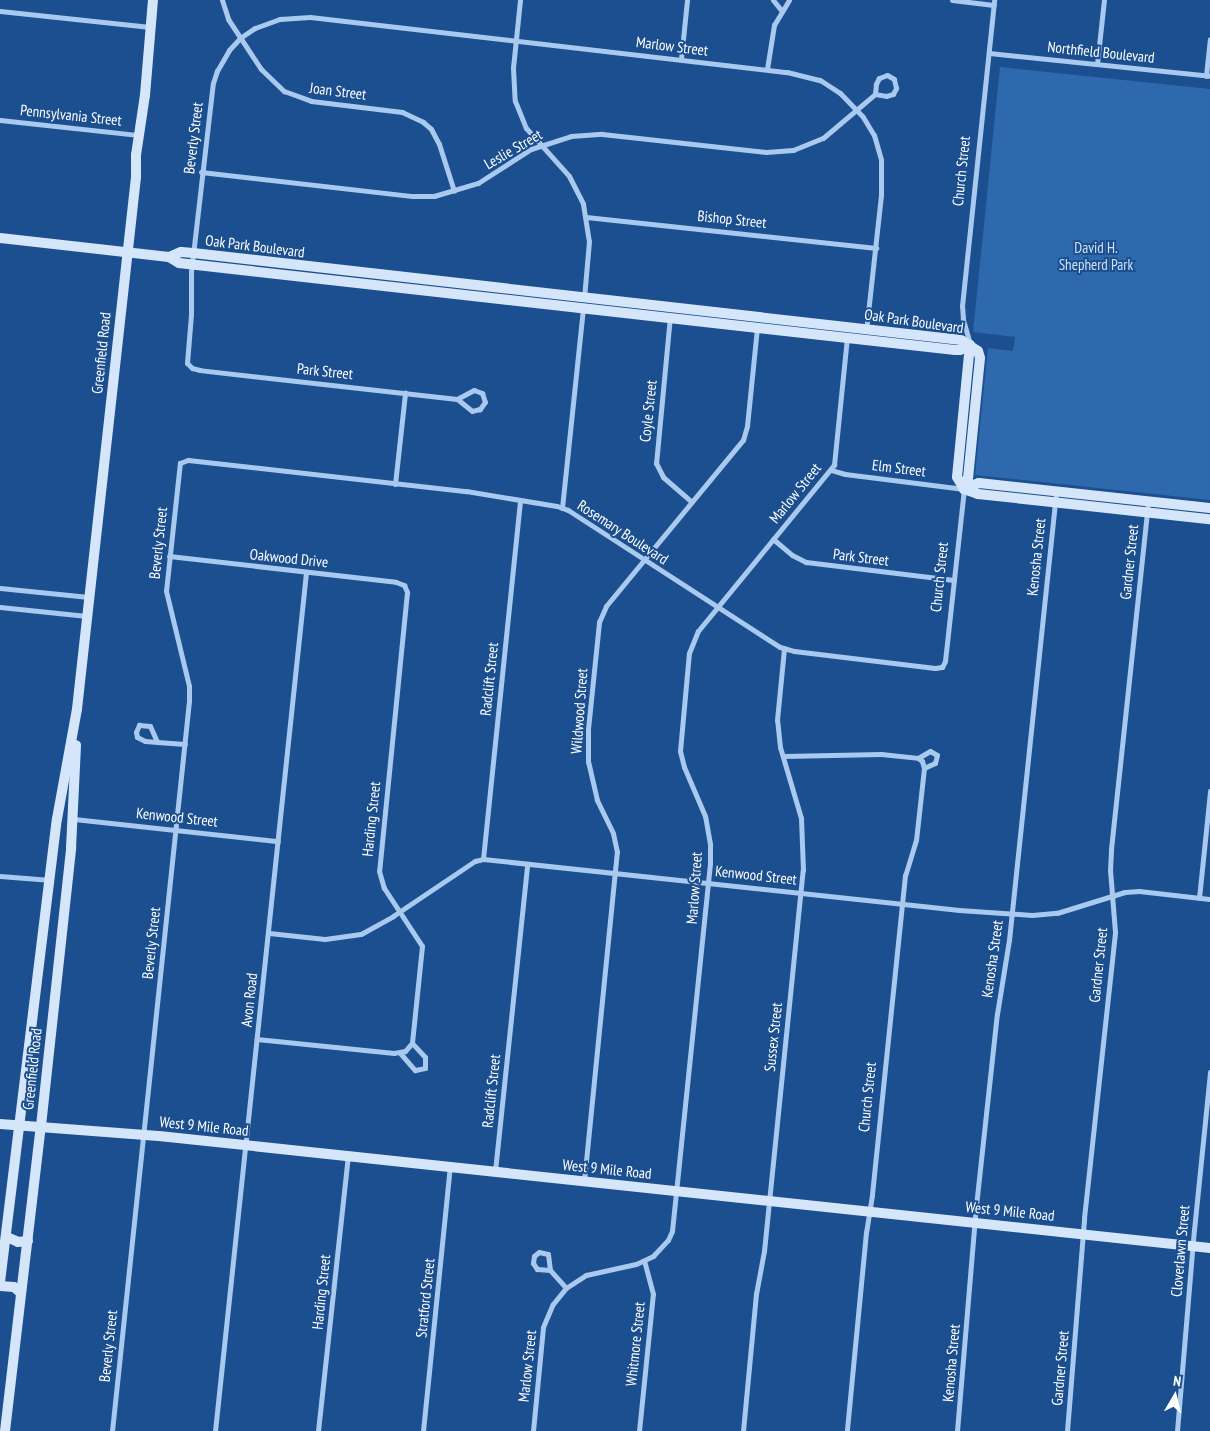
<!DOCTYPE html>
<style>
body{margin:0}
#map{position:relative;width:1210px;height:1431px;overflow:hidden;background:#1b4f8f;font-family:"PT Sans Narrow",sans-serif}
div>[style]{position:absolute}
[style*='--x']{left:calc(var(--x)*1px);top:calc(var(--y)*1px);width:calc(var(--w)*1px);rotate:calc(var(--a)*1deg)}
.green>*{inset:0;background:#2e69ad}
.street>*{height:5px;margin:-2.5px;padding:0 2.5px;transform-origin:2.5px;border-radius:2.5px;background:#a9c9ee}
.secondary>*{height:10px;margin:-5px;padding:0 5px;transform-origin:5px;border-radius:5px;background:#d6e6fa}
span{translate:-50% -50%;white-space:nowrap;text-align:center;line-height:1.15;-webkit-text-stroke:4px #1b4f8f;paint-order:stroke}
.street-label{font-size:15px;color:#fff}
.park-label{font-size:15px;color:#cfe3fa}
.north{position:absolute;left:1150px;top:1371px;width:50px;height:50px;-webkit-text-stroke:4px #1b4f8f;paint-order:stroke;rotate:8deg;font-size:14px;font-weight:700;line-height:20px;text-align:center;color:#fff}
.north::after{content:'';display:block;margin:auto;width:18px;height:22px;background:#fff;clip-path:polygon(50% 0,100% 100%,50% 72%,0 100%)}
</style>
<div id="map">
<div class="green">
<div style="clip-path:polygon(1000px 67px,1210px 89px,1210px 500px,975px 475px,988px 348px,1013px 351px,1015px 337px,973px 332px)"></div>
</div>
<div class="street">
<div style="--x:222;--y:0;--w:20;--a:72"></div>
<div style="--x:228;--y:19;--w:60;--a:56.6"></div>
<div style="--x:261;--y:69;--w:32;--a:44"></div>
<div style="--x:284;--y:91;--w:29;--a:20"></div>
<div style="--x:311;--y:101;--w:92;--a:6.9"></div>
<div style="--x:402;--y:112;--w:23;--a:25"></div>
<div style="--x:423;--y:122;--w:11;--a:41"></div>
<div style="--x:431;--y:129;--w:17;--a:62"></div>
<div style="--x:439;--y:144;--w:49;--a:72.3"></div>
<div style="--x:520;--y:0;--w:68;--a:95.9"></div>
<div style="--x:513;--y:68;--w:33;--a:87"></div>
<div style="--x:515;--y:101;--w:29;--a:68"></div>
<div style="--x:526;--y:128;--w:64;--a:48.1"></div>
<div style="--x:569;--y:176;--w:31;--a:63"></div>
<div style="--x:583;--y:204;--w:37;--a:81"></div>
<div style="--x:589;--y:241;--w:57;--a:95"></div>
<div style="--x:773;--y:0;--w:13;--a:51"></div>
<div style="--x:952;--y:0;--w:42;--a:6.8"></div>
<div style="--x:0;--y:11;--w:151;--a:6.1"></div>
<div style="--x:989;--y:53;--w:222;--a:5.9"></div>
<div style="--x:681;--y:59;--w:59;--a:-84.2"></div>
<div style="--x:1097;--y:64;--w:64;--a:-83.8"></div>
<div style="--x:767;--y:69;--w:45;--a:-81"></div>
<div style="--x:774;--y:25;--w:29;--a:-59"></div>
<div style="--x:1206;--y:76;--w:37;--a:-84"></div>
<div style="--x:0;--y:120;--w:140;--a:6.2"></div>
<div style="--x:201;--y:172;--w:213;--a:6.5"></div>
<div style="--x:413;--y:196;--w:21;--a:0"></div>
<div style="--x:434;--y:196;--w:46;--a:-16.5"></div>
<div style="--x:478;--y:183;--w:63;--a:-32.7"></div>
<div style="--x:531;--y:149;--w:42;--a:-18"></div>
<div style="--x:571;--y:136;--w:31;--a:-4"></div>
<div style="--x:602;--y:134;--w:165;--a:6.3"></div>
<div style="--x:766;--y:152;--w:27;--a:-4"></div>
<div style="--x:793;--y:150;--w:32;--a:-22"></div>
<div style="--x:823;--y:138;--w:68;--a:-40.2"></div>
<div style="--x:875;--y:94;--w:11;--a:10"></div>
<div style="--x:886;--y:96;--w:7;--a:-16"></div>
<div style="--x:893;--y:94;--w:7;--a:-63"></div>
<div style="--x:896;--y:88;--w:9;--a:-103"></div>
<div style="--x:894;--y:79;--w:8;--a:-150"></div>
<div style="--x:887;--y:75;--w:9;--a:159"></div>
<div style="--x:879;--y:78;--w:7;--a:117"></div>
<div style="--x:876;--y:84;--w:10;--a:96"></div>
<div style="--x:586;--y:217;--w:292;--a:6.1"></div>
<div style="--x:670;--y:316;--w:148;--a:95.4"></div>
<div style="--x:656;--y:463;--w:16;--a:63"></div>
<div style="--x:663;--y:477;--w:38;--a:41"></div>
<div style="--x:970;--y:344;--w:26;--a:-106"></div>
<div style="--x:963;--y:319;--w:13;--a:-94"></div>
<div style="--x:962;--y:306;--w:308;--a:-84"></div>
<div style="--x:457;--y:399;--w:19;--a:-28"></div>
<div style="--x:474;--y:390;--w:9;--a:21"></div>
<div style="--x:482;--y:393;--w:9;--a:72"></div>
<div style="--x:485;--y:402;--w:9;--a:126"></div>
<div style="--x:480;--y:409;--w:8;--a:166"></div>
<div style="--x:472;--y:411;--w:19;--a:-141"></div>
<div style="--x:457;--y:399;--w:259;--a:-173.6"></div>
<div style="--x:200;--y:370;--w:8;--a:-166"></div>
<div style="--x:192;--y:368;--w:7;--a:-135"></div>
<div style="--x:187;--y:363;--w:49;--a:-85.3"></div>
<div style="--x:191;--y:314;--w:42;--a:-90"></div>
<div style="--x:191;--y:272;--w:190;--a:-83.4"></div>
<div style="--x:213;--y:83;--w:13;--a:-72"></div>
<div style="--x:217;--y:71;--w:24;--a:-60"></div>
<div style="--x:229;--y:50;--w:16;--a:-47"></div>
<div style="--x:240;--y:38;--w:18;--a:-34"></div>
<div style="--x:255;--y:28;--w:27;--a:-20"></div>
<div style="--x:280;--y:19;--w:30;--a:-4"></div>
<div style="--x:310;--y:17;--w:480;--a:6.6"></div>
<div style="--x:787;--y:72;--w:34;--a:14"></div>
<div style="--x:820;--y:80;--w:24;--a:33"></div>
<div style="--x:840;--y:93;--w:33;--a:46"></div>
<div style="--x:863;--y:117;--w:21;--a:59"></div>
<div style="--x:874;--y:135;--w:26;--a:74"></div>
<div style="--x:881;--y:160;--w:35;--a:90"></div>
<div style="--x:881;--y:195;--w:136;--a:96.3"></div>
<div style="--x:395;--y:484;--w:92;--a:-83.7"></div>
<div style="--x:562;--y:508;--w:202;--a:-84"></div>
<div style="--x:773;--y:539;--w:25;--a:40"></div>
<div style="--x:792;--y:555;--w:16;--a:27"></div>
<div style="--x:806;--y:562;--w:149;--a:6.9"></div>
<div style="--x:169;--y:556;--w:228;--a:6.5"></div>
<div style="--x:396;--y:582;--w:9;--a:21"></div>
<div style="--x:404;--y:585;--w:8;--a:67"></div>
<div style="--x:407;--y:592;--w:280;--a:95.7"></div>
<div style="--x:379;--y:871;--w:18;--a:74"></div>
<div style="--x:384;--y:888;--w:69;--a:56.8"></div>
<div style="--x:422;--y:946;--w:98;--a:95.9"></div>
<div style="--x:412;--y:1043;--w:11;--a:131"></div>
<div style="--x:405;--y:1051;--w:11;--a:170"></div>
<div style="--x:394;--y:1053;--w:138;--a:-174.2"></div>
<div style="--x:0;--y:588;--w:89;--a:5.8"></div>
<div style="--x:0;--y:607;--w:87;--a:5.9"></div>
<div style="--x:157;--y:742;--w:12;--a:-175"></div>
<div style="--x:145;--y:741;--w:9;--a:-153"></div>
<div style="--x:137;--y:737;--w:5;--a:-101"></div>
<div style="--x:136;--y:732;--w:8;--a:-67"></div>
<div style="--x:139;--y:725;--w:11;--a:5"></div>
<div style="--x:150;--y:726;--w:17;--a:66"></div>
<div style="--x:157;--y:742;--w:28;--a:4"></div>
<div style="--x:783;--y:756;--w:98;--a:-1.2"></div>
<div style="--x:881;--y:754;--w:37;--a:6"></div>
<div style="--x:918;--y:758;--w:5;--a:37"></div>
<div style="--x:922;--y:761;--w:7;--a:74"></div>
<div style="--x:924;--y:768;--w:72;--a:96.3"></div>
<div style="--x:916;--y:840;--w:37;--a:107"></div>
<div style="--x:905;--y:875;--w:322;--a:95.9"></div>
<div style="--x:872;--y:1195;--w:37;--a:99"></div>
<div style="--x:866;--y:1232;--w:200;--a:95.5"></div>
<div style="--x:918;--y:758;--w:14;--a:-30"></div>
<div style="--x:930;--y:751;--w:8;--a:30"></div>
<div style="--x:937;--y:755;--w:8;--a:104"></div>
<div style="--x:935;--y:763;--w:12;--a:156"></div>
<div style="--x:74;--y:819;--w:205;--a:6.2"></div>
<div style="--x:483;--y:859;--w:359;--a:-84.1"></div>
<div style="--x:0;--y:876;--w:51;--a:4.5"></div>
<div style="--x:1199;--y:898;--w:108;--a:-84.1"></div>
<div style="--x:269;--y:933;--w:56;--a:6.1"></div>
<div style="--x:325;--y:939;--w:36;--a:-8"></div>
<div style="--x:361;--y:934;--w:37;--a:-29"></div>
<div style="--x:393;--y:916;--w:99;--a:-33.9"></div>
<div style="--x:475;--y:861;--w:8;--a:-14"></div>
<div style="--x:483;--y:859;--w:479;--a:6.1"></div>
<div style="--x:959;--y:910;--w:73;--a:3.9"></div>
<div style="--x:1032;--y:915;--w:25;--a:-5"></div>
<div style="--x:1057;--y:913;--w:71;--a:-17.2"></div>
<div style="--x:1125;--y:892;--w:14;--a:-4"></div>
<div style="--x:1139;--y:891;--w:71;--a:6.4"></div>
<div style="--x:400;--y:1053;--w:23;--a:49"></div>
<div style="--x:415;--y:1070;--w:10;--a:-11"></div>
<div style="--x:425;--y:1068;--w:11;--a:-90"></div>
<div style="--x:425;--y:1057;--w:19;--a:-133"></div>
<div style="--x:495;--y:1171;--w:309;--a:-84"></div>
<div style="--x:584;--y:1181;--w:331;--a:-84.3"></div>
<div style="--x:617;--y:852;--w:19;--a:-102"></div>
<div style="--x:613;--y:833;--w:37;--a:-116"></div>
<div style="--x:597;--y:800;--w:39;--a:-103"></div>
<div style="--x:588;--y:762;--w:33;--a:-90"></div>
<div style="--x:588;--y:729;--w:108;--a:-84.1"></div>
<div style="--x:599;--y:622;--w:17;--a:-66"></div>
<div style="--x:606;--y:606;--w:215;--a:-50.5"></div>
<div style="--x:743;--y:440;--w:15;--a:-74"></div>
<div style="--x:747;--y:426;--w:100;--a:-84.2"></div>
<div style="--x:550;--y:1270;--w:13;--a:-176"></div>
<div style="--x:537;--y:1269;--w:7;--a:-124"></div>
<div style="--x:533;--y:1263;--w:7;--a:-82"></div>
<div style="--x:534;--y:1256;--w:6;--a:-39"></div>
<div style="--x:539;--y:1252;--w:9;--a:13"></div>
<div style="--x:548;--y:1254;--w:16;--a:83"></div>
<div style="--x:550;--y:1270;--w:24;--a:48"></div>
<div style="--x:112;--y:1431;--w:734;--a:-83.98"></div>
<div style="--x:189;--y:701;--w:15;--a:-90"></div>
<div style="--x:189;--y:686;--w:98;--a:-103.6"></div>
<div style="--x:166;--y:591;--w:129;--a:-83.8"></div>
<div style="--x:180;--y:463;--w:9;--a:-21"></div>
<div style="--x:188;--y:460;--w:280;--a:6.4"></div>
<div style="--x:466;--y:491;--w:92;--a:9.4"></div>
<div style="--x:557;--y:506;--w:12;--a:20"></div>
<div style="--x:568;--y:510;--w:252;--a:32.9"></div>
<div style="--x:780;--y:647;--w:15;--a:16"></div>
<div style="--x:794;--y:651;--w:142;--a:6.9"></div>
<div style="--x:935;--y:668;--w:7;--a:-8"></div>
<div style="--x:942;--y:667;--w:7;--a:-63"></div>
<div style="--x:945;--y:661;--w:173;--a:-83.7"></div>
<div style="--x:964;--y:489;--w:120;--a:-172.8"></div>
<div style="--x:845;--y:474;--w:15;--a:-164"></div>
<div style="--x:215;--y:1431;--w:864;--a:-83.95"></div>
<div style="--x:318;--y:1431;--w:277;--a:-83.8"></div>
<div style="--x:423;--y:1431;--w:265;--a:-84.2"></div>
<div style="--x:533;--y:1431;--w:104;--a:-84.5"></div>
<div style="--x:543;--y:1327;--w:25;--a:-67"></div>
<div style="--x:553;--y:1304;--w:21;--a:-51"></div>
<div style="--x:566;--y:1288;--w:24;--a:-33"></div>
<div style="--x:586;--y:1275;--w:51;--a:-12.4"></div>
<div style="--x:636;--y:1264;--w:19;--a:-25"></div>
<div style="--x:653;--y:1256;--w:22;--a:-47"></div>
<div style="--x:668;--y:1240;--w:10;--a:-66"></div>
<div style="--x:672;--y:1231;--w:370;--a:-84.1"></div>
<div style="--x:710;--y:863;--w:19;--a:-90"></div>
<div style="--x:710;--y:844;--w:28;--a:-100"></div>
<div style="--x:705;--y:816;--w:53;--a:-113.2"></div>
<div style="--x:684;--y:767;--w:16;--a:-104"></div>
<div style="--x:680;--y:751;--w:98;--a:-84.8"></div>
<div style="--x:689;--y:653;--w:24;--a:-68"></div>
<div style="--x:698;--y:631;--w:215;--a:-50.7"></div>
<div style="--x:834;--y:465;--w:129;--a:-84.2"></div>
<div style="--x:639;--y:1431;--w:138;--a:-84.2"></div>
<div style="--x:653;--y:1294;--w:34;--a:-105"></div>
<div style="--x:743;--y:1431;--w:138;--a:-84.6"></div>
<div style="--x:756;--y:1294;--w:44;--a:-79.5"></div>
<div style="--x:764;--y:1251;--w:383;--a:-84.2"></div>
<div style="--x:803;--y:870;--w:52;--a:-92.2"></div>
<div style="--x:801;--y:818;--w:74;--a:-106.5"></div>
<div style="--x:780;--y:747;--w:27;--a:-96"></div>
<div style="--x:777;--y:720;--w:72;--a:-84.4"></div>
<div style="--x:957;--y:1431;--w:226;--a:-85.2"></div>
<div style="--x:976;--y:1206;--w:193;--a:-83.8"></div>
<div style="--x:997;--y:1014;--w:75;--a:-80.8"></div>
<div style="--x:1009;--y:940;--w:450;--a:-84"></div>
<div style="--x:1067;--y:1431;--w:214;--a:-85.4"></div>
<div style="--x:1084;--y:1218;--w:288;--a:-83.8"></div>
<div style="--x:1115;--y:932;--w:62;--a:-94.6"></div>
<div style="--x:1110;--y:870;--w:21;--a:-87"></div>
<div style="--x:1111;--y:849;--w:349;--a:-83.9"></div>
<div style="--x:1177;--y:1431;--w:202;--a:-85.2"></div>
<div style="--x:1194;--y:1230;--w:159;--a:-84.2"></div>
</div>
<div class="secondary">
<div style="--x:0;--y:238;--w:170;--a:6.4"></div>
<div style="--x:169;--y:257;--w:12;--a:31"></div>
<div style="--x:179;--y:263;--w:781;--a:6.4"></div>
<div style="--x:955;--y:350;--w:5;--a:0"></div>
<div style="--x:960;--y:350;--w:11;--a:-27"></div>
<div style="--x:169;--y:257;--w:13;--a:-23"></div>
<div style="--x:181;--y:252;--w:12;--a:5"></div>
<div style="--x:193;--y:253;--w:773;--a:6.46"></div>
<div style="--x:961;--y:340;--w:20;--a:33"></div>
<div style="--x:978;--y:351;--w:7;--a:74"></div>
<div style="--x:980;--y:358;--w:121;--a:95.7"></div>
<div style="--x:968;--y:478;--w:12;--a:110"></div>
<div style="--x:964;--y:489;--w:16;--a:-22"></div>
<div style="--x:979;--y:483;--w:232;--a:6.2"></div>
<div style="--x:964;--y:489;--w:15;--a:20"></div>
<div style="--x:978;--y:494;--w:233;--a:6.2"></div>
<div style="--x:964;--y:489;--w:14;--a:-120"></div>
<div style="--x:957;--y:477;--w:133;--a:-84.4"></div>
<div style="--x:0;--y:1124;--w:159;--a:4.3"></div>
<div style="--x:159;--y:1136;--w:1057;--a:6.08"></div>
<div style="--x:7;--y:1237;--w:12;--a:24"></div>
<div style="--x:18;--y:1242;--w:10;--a:-6"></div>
<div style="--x:0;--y:1282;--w:466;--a:-83"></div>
<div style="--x:57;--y:819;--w:112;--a:-79.7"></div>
<div style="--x:77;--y:709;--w:535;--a:-83.67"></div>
<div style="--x:136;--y:177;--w:22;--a:-90"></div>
<div style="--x:136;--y:155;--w:61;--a:-81.5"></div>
<div style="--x:145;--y:95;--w:95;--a:-85.2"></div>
<div style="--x:0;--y:1286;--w:14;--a:4"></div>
<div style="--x:14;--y:1287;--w:9;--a:41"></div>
<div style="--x:5;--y:1431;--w:307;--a:-83.3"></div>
<div style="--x:41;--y:1126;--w:280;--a:-83.8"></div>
<div style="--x:71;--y:848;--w:103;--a:-87.2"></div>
</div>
<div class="street-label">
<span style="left:672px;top:46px;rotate:7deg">Marlow Street</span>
<span style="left:1101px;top:52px;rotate:6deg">Northfield Boulevard</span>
<span style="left:338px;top:91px;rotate:7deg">Joan Street</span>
<span style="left:71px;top:115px;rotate:6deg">Pennsylvania Street</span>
<span style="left:193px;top:138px;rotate:-83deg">Beverly Street</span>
<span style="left:513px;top:149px;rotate:-30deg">Leslie Street</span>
<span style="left:961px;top:171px;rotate:-84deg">Church Street</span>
<span style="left:732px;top:219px;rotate:6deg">Bishop Street</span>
<span style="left:255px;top:246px;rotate:7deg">Oak Park Boulevard</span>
<span style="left:914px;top:321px;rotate:8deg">Oak Park Boulevard</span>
<span style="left:101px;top:353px;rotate:-84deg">Greenfield Road</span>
<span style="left:325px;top:371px;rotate:6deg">Park Street</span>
<span style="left:648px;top:411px;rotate:-84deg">Coyle Street</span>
<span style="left:899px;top:468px;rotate:7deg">Elm Street</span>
<span style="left:795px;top:493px;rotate:-51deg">Marlow Street</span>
<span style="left:623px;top:532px;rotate:33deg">Rosemary Boulevard</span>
<span style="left:158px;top:543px;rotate:-84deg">Beverly Street</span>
<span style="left:861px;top:557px;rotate:7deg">Park Street</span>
<span style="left:1036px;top:557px;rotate:-84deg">Kenosha Street</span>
<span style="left:289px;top:558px;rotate:6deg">Oakwood Drive</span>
<span style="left:1129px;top:562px;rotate:-84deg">Gardner Street</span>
<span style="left:939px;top:577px;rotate:-84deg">Church Street</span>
<span style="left:489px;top:679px;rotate:-84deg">Radclift Street</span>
<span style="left:579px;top:711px;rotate:-86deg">Wildwood Street</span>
<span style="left:177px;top:817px;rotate:6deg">Kenwood Street</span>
<span style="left:371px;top:819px;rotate:-84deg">Harding Street</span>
<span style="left:756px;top:875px;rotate:6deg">Kenwood Street</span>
<span style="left:694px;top:888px;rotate:-86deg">Marlow Street</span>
<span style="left:151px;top:943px;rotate:-84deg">Beverly Street</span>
<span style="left:992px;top:959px;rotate:-82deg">Kenosha Street</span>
<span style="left:1098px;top:965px;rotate:-84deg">Gardner Street</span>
<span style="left:249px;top:1000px;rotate:-84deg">Avon Road</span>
<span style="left:773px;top:1037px;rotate:-84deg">Sussex Street</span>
<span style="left:32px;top:1069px;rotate:-84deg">Greenfield Road</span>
<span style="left:491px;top:1091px;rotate:-84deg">Radclift Street</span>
<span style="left:867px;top:1097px;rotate:-84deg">Church Street</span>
<span style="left:204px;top:1126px;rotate:6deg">West 9 Mile Road</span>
<span style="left:607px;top:1169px;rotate:6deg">West 9 Mile Road</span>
<span style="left:1010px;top:1211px;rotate:6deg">West 9 Mile Road</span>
<span style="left:1180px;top:1251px;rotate:-85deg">Cloverlawn Street</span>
<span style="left:321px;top:1292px;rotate:-84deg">Harding Street</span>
<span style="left:425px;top:1298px;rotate:-84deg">Stratford Street</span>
<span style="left:635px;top:1344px;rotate:-84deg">Whitmore Street</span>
<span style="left:108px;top:1346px;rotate:-84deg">Beverly Street</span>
<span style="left:951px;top:1363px;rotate:-85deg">Kenosha Street</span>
<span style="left:527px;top:1366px;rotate:-84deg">Marlow Street</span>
<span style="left:1060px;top:1368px;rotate:-85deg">Gardner Street</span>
</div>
<div class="park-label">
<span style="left:1096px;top:256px">David H.<br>Shepherd Park</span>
</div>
<div class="north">N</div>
</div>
